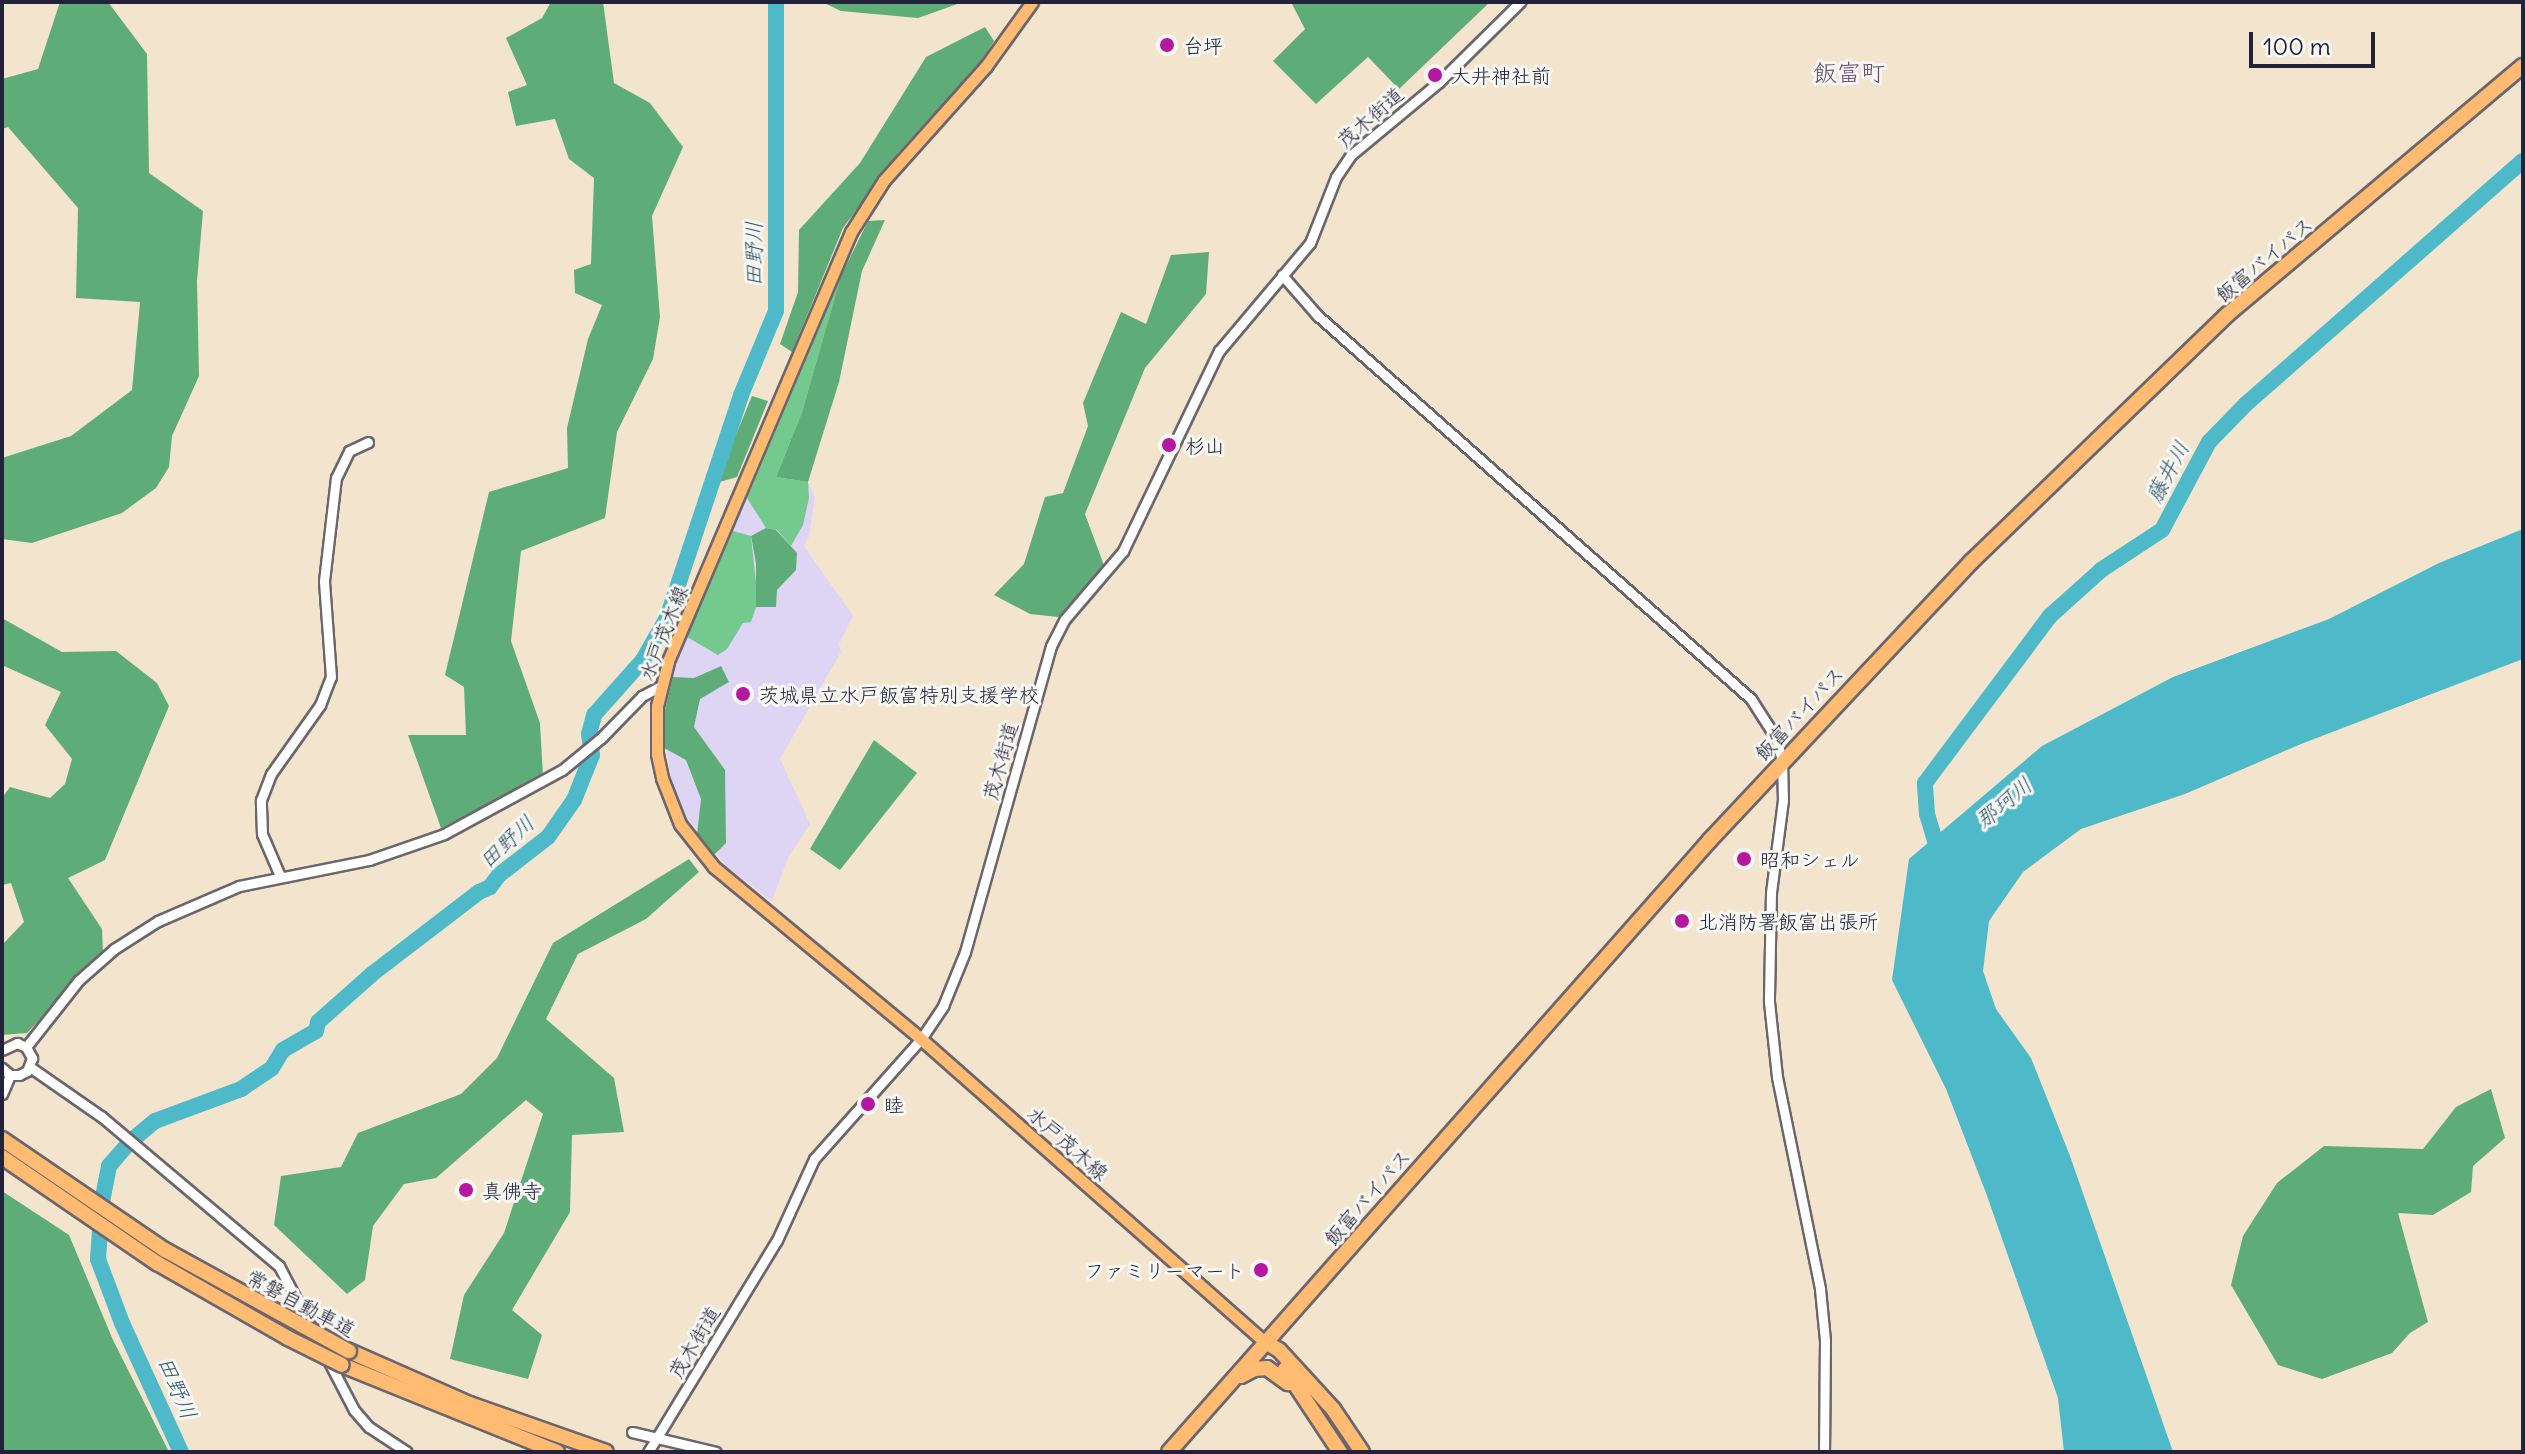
<!DOCTYPE html>
<meta charset="utf-8">
<style>
body{margin:0}
#map{position:relative;width:2525px;height:1454px;overflow:hidden;background:#f3e4cd;font-family:Delius,"Klee One",sans-serif}
div>[style]{position:absolute}
[style*='--x']{left:calc(var(--x)*1px);top:calc(var(--y)*1px);width:calc(var(--w)*1px);rotate:calc(var(--a)*1deg)}
.built>*{inset:0;background:#ded5f5}
.green>*{inset:0;background:#73c98e}
.forest>*{inset:0;background:#5ead79}
.water>*{inset:0;background:#4ebac9}
.river>*{height:16px;margin:-8px;padding:0 8px;transform-origin:8px;border-radius:8px;background:#4ebac9}
.roads{filter:drop-shadow(2px 0 #6b666e) drop-shadow(-2px 0 #6b666e) drop-shadow(0 2px #6b666e) drop-shadow(0 -2px #6b666e)}
.minor>*{height:9px;margin:-4.5px;padding:0 4.5px;transform-origin:4.5px;border-radius:4.5px;background:#fff}
.major>*{height:11px;margin:-5.5px;padding:0 5.5px;transform-origin:5.5px;border-radius:5.5px;background:#ffbb71}
.highway>*{height:14px;margin:-7px;padding:0 7px;transform-origin:7px;border-radius:7px;background:#ffbb71}
.bridges{filter:drop-shadow(2px 0 #6b666e) drop-shadow(-2px 0 #6b666e) drop-shadow(0 2px #6b666e) drop-shadow(0 -2px #6b666e)}
.highway-bridge>*{height:14px;margin:-7px;padding:0 7px;transform-origin:7px;border-radius:7px;background:#ffbb71}
.dots>*{width:22px;height:22px;translate:-50% -50%;box-sizing:border-box;border:4px solid #f6f6f2;border-radius:50%}
span{translate:-50% -50%;white-space:nowrap;text-align:center;line-height:1.15;-webkit-text-stroke:6px #f6f6f2;paint-order:stroke}
.poi-label{font-size:20px;color:#22223b}
.left{translate:0 -50%;text-align:left}
.right{translate:-100% -50%;text-align:right}
.street-label{font-size:20px;color:#22223b}
.water-label{font-size:22px;color:#31576d;font-style:italic}
.quarter-label{font-size:24px;color:#674f70}
.frame{position:absolute;inset:0;border:4px solid #22223b;pointer-events:none}
.scale{position:absolute;left:2249px;top:32px;width:126px;height:36px;box-sizing:border-box;border:4px solid #22223b;border-top:0;padding-left:10px;font-size:24px;line-height:28px;white-space:nowrap;color:#22223b;-webkit-text-stroke:6px #f6f6f2;paint-order:stroke}
</style>
<div id="map">
<div class="built">
<div style="clip-path:polygon(799px 478px,808px 482px,815px 497px,809px 536px,804px 546px,853px 616px,839px 644px,841px 652px,780px 759px,810px 824px,788px 858px,772px 901px,727px 867px,686px 817px,671px 782px,663px 718px,678px 657px,747px 498px,754px 492px)"></div>
</div>
<div class="green">
<div style="clip-path:polygon(841px 277px,802px 412px,776px 477px,808px 482px,809px 498px,803px 525px,791px 546px,777px 530px,766px 528px,747px 498px)"></div>
<div style="clip-path:polygon(733px 531px,751px 536px,758px 601px,751px 622px,743px 623px,727px 649px,718px 655px,687px 637px)"></div>
</div>
<div class="forest">
<div style="clip-path:polygon(60px 2px,108px 2px,147px 54px,149px 173px,203px 211px,197px 281px,199px 376px,172px 436px,169px 467px,156px 488px,122px 513px,32px 543px,2px 539px,2px 458px,71px 436px,132px 390px,140px 302px,76px 298px,78px 208px,8px 127px,2px 129px,2px 79px,38px 69px)"></div>
<div style="clip-path:polygon(551px 2px,603px 2px,614px 83px,650px 103px,683px 147px,652px 216px,660px 317px,653px 359px,617px 432px,605px 518px,521px 551px,511px 641px,540px 723px,543px 776px,441px 828px,408px 735px,466px 735px,464px 687px,445px 675px,489px 492px,568px 468px,567px 428px,588px 339px,602px 305px,575px 293px,574px 270px,591px 264px,594px 178px,569px 159px,555px 119px,516px 126px,508px 92px,527px 85px,506px 38px,542px 18px)"></div>
<div style="clip-path:polygon(822px 2px,963px 2px,918px 18px,841px 11px)"></div>
<div style="clip-path:polygon(1291px 2px,1490px 2px,1399px 89px,1368px 57px,1316px 104px,1273px 61px,1305px 29px)"></div>
<div style="clip-path:polygon(985px 27px,994px 41px,981px 62px,899px 152px,843px 228px,792px 352px,780px 344px,798px 292px,799px 230px,860px 163px,926px 57px)"></div>
<div style="clip-path:polygon(885px 220px,862px 271px,839px 382px,808px 482px,776px 477px,802px 412px,841px 276px,868px 221px)"></div>
<div style="clip-path:polygon(1209px 252px,1206px 294px,1145px 368px,1085px 514px,1105px 568px,1058px 617px,1030px 614px,994px 595px,1024px 564px,1045px 497px,1063px 493px,1088px 426px,1083px 403px,1121px 312px,1146px 324px,1171px 255px)"></div>
<div style="clip-path:polygon(752px 396px,768px 401px,737px 477px,716px 483px)"></div>
<div style="clip-path:polygon(766px 528px,776px 530px,797px 553px,796px 570px,777px 590px,776px 607px,756px 607px,756px 563px,751px 536px)"></div>
<div style="clip-path:polygon(2px 618px,62px 652px,116px 651px,157px 683px,169px 706px,105px 860px,68px 878px,102px 929px,103px 953px,27px 1033px,2px 1035px,2px 945px,24px 922px,11px 883px,2px 885px,2px 798px,10px 787px,50px 798px,65px 784px,72px 759px,45px 725px,61px 692px,2px 665px)"></div>
<div style="clip-path:polygon(721px 666px,729px 682px,700px 699px,694px 727px,725px 770px,726px 843px,714px 855px,697px 835px,701px 799px,686px 760px,664px 748px,663px 718px,673px 677px,694px 678px)"></div>
<div style="clip-path:polygon(874px 740px,917px 773px,840px 870px,810px 849px)"></div>
<div style="clip-path:polygon(689px 859px,699px 872px,646px 919px,578px 954px,546px 1019px,614px 1078px,624px 1132px,572px 1135px,570px 1212px,512px 1310px,542px 1335px,528px 1379px,450px 1359px,464px 1295px,504px 1233px,543px 1114px,526px 1100px,436px 1178px,404px 1184px,373px 1226px,365px 1280px,347px 1294px,274px 1225px,281px 1176px,341px 1167px,358px 1133px,461px 1094px,497px 1058px,553px 943px)"></div>
<div style="clip-path:polygon(2491px 1089px,2505px 1138px,2473px 1166px,2471px 1192px,2433px 1215px,2398px 1213px,2428px 1322px,2410px 1333px,2392px 1353px,2322px 1379px,2278px 1365px,2231px 1285px,2243px 1236px,2277px 1183px,2324px 1146px,2423px 1149px,2456px 1107px)"></div>
<div style="clip-path:polygon(2px 1191px,69px 1235px,113px 1340px,169px 1452px,2px 1452px)"></div>
</div>
<div class="water">
<div style="clip-path:polygon(2523px 529px,2523px 659px,2301px 744px,2185px 794px,2081px 829px,2023px 872px,1989px 921px,1983px 971px,1996px 1009px,2031px 1058px,2070px 1156px,2173px 1452px,2064px 1452px,2058px 1398px,1986px 1193px,1946px 1089px,1892px 980px,1909px 859px,2042px 746px,2173px 677px,2329px 619px,2439px 563px)"></div>
</div>
<div class="river">
<div style="--x:1939;--y:854;--w:42;--a:-106.7"></div>
<div style="--x:1927;--y:814;--w:31;--a:-94"></div>
<div style="--x:1925;--y:783;--w:209;--a:-53.2"></div>
<div style="--x:2050;--y:616;--w:69;--a:-42"></div>
<div style="--x:2101;--y:570;--w:73;--a:-33.3"></div>
<div style="--x:2162;--y:530;--w:100;--a:-61.9"></div>
<div style="--x:2209;--y:442;--w:53;--a:-45.8"></div>
<div style="--x:2246;--y:404;--w:368;--a:-41.3"></div>
<div style="--x:181;--y:1452;--w:142;--a:-114.6"></div>
<div style="--x:122;--y:1323;--w:68;--a:-110.6"></div>
<div style="--x:98;--y:1259;--w:57;--a:-86"></div>
<div style="--x:102;--y:1202;--w:37;--a:-79"></div>
<div style="--x:109;--y:1166;--w:33;--a:-49"></div>
<div style="--x:131;--y:1141;--w:31;--a:-40"></div>
<div style="--x:155;--y:1121;--w:92;--a:-20.4"></div>
<div style="--x:241;--y:1089;--w:37;--a:-34"></div>
<div style="--x:272;--y:1068;--w:21;--a:-59"></div>
<div style="--x:283;--y:1050;--w:38;--a:-30"></div>
<div style="--x:316;--y:1031;--w:9;--a:-77"></div>
<div style="--x:318;--y:1022;--w:72;--a:-41.6"></div>
<div style="--x:372;--y:974;--w:135;--a:-37.5"></div>
<div style="--x:479;--y:892;--w:12;--a:-24"></div>
<div style="--x:490;--y:887;--w:15;--a:-53"></div>
<div style="--x:499;--y:875;--w:62;--a:-37.8"></div>
<div style="--x:548;--y:837;--w:45;--a:-54.9"></div>
<div style="--x:574;--y:800;--w:48;--a:-68.2"></div>
<div style="--x:592;--y:755;--w:21;--a:-98"></div>
<div style="--x:589;--y:734;--w:20;--a:-75"></div>
<div style="--x:594;--y:715;--w:74;--a:-48.3"></div>
<div style="--x:643;--y:660;--w:48;--a:-60.3"></div>
<div style="--x:667;--y:618;--w:235;--a:-71.6"></div>
<div style="--x:741;--y:395;--w:91;--a:-67.4"></div>
<div style="--x:776;--y:311;--w:309;--a:-90"></div>
</div>
<div class="roads">
<div class="minor">
<div style="--x:1282;--y:275;--w:53;--a:48.8"></div>
<div style="--x:1317;--y:315;--w:579;--a:41.5"></div>
<div style="--x:1751;--y:699;--w:46;--a:57.3"></div>
<div style="--x:1776;--y:738;--w:23;--a:75"></div>
<div style="--x:1782;--y:760;--w:40;--a:88.6"></div>
<div style="--x:1783;--y:800;--w:94;--a:97.4"></div>
<div style="--x:1771;--y:893;--w:109;--a:91.1"></div>
<div style="--x:1769;--y:1002;--w:75;--a:83.9"></div>
<div style="--x:1777;--y:1077;--w:216;--a:78.5"></div>
<div style="--x:1820;--y:1289;--w:51;--a:84.4"></div>
<div style="--x:1825;--y:1340;--w:112;--a:90.5"></div>
<div style="--x:280;--y:876;--w:46;--a:-113.2"></div>
<div style="--x:262;--y:834;--w:34;--a:-92"></div>
<div style="--x:261;--y:800;--w:28;--a:-69"></div>
<div style="--x:271;--y:774;--w:85;--a:-54.6"></div>
<div style="--x:320;--y:705;--w:30;--a:-69"></div>
<div style="--x:331;--y:677;--w:96;--a:-94.2"></div>
<div style="--x:324;--y:581;--w:104;--a:-83.4"></div>
<div style="--x:336;--y:478;--w:30;--a:-64"></div>
<div style="--x:349;--y:451;--w:21;--a:-25"></div>
<div style="--x:26;--y:1047;--w:85;--a:-51.7"></div>
<div style="--x:79;--y:980;--w:47;--a:-41.5"></div>
<div style="--x:114;--y:949;--w:52;--a:-32.5"></div>
<div style="--x:158;--y:921;--w:88;--a:-23.4"></div>
<div style="--x:239;--y:886;--w:133;--a:-11.3"></div>
<div style="--x:369;--y:860;--w:79;--a:-19.1"></div>
<div style="--x:444;--y:834;--w:134;--a:-28.5"></div>
<div style="--x:562;--y:770;--w:50;--a:-39.4"></div>
<div style="--x:601;--y:738;--w:59;--a:-45.7"></div>
<div style="--x:642;--y:696;--w:21;--a:-28"></div>
<div style="--x:2;--y:1050;--w:17;--a:-25"></div>
<div style="--x:17;--y:1043;--w:10;--a:24"></div>
<div style="--x:26;--y:1047;--w:13;--a:61"></div>
<div style="--x:32;--y:1058;--w:14;--a:111"></div>
<div style="--x:27;--y:1071;--w:9;--a:153"></div>
<div style="--x:19;--y:1075;--w:9;--a:180"></div>
<div style="--x:10;--y:1075;--w:11;--a:-139"></div>
<div style="--x:30;--y:1067;--w:88;--a:34.8"></div>
<div style="--x:102;--y:1117;--w:231;--a:40.1"></div>
<div style="--x:279;--y:1266;--w:162;--a:62.5"></div>
<div style="--x:354;--y:1410;--w:23;--a:49"></div>
<div style="--x:369;--y:1427;--w:45;--a:33.3"></div>
<div style="--x:2;--y:1094;--w:21;--a:-67"></div>
<div style="--x:632;--y:1432;--w:86;--a:13.4"></div>
<div style="--x:648;--y:1452;--w:248;--a:-58.7"></div>
<div style="--x:777;--y:1240;--w:89;--a:-65.4"></div>
<div style="--x:814;--y:1159;--w:161;--a:-48.3"></div>
<div style="--x:921;--y:1039;--w:40;--a:-56"></div>
<div style="--x:943;--y:1006;--w:58;--a:-67.8"></div>
<div style="--x:965;--y:952;--w:318;--a:-74.3"></div>
<div style="--x:1051;--y:646;--w:30;--a:-63"></div>
<div style="--x:1065;--y:619;--w:89;--a:-49.5"></div>
<div style="--x:1123;--y:551;--w:222;--a:-64.4"></div>
<div style="--x:1219;--y:351;--w:141;--a:-49.9"></div>
<div style="--x:1310;--y:243;--w:71;--a:-68.5"></div>
<div style="--x:1336;--y:177;--w:27;--a:-56"></div>
<div style="--x:1351;--y:155;--w:114;--a:-39.7"></div>
<div style="--x:1439;--y:82;--w:114;--a:-44.6"></div>
</div>
<div class="major">
<div style="--x:1032;--y:2;--w:79;--a:125.7"></div>
<div style="--x:986;--y:66;--w:153;--a:131.8"></div>
<div style="--x:884;--y:180;--w:62;--a:122.4"></div>
<div style="--x:851;--y:232;--w:467;--a:113.1"></div>
<div style="--x:668;--y:662;--w:45;--a:104"></div>
<div style="--x:657;--y:706;--w:48;--a:90"></div>
<div style="--x:657;--y:754;--w:25;--a:78"></div>
<div style="--x:662;--y:778;--w:49;--a:68.6"></div>
<div style="--x:680;--y:824;--w:55;--a:51.7"></div>
<div style="--x:714;--y:867;--w:269;--a:39.7"></div>
<div style="--x:921;--y:1039;--w:458;--a:41.4"></div>
</div>
<div class="highway">
<div style="--x:1265;--y:1342;--w:16;--a:30"></div>
<div style="--x:1279;--y:1350;--w:80;--a:47.5"></div>
<div style="--x:1333;--y:1409;--w:52;--a:56"></div>
<div style="--x:349;--y:1351;--w:132;--a:23.7"></div>
<div style="--x:470;--y:1404;--w:144;--a:19.4"></div>
<div style="--x:342;--y:1365;--w:232;--a:22"></div>
<div style="--x:1285;--y:1369;--w:100;--a:56.5"></div>
<div style="--x:1241;--y:1376;--w:15;--a:-28"></div>
<div style="--x:1254;--y:1369;--w:13;--a:-4"></div>
<div style="--x:1267;--y:1368;--w:26;--a:36"></div>
<div style="--x:1169;--y:1452;--w:817;--a:-48.52"></div>
<div style="--x:1710;--y:840;--w:381;--a:-46.8"></div>
<div style="--x:1971;--y:562;--w:357;--a:-44"></div>
<div style="--x:2228;--y:314;--w:385;--a:-40.1"></div>
</div>
</div>
<div class="bridges">
<div class="highway-bridge">
<div style="--x:2;--y:1139;--w:197;--a:34.3"></div>
<div style="--x:165;--y:1250;--w:210;--a:28.8"></div>
<div style="--x:2;--y:1157;--w:188;--a:34.4"></div>
<div style="--x:157;--y:1263;--w:151;--a:29.8"></div>
<div style="--x:288;--y:1338;--w:60;--a:26.6"></div>
</div>
</div>
<div class="dots">
<div style="left:1167px;top:45px;background:#b5179e"></div>
<div style="left:1435px;top:75px;background:#b5179e"></div>
<div style="left:1169px;top:445px;background:#b5179e"></div>
<div style="left:743px;top:694px;background:#b5179e"></div>
<div style="left:1744px;top:859px;background:#b5179e"></div>
<div style="left:1682px;top:921px;background:#b5179e"></div>
<div style="left:868px;top:1104px;background:#b5179e"></div>
<div style="left:466px;top:1190px;background:#b5179e"></div>
<div style="left:1261px;top:1270px;background:#b5179e"></div>
</div>
<div class="poi-label">
<span class="left" style="left:1183px;top:45px">台坪</span>
<span class="left" style="left:1451px;top:75px">大井神社前</span>
<span class="left" style="left:1185px;top:445px">杉山</span>
<span class="left" style="left:759px;top:694px">茨城県立水戸飯富特別支援学校</span>
<span class="left" style="left:1760px;top:859px">昭和シェル</span>
<span class="left" style="left:1698px;top:921px">北消防署飯富出張所</span>
<span class="left" style="left:884px;top:1104px">睦</span>
<span class="left" style="left:482px;top:1190px">真佛寺</span>
<span class="right" style="left:1245px;top:1270px">ファミリーマート</span>
</div>
<div class="street-label">
<span style="left:1370px;top:117px;rotate:-41deg">茂木街道</span>
<span style="left:2264px;top:259px;rotate:-40deg">飯富バイパス</span>
<span style="left:663px;top:633px;rotate:-69deg">水戸茂木線</span>
<span style="left:1799px;top:713px;rotate:-47deg">飯富バイパス</span>
<span style="left:1000px;top:761px;rotate:-74deg">茂木街道</span>
<span style="left:1068px;top:1143px;rotate:41deg">水戸茂木線</span>
<span style="left:1367px;top:1197px;rotate:-49deg">飯富バイパス</span>
<span style="left:301px;top:1303px;rotate:28deg">常磐自動車道</span>
<span style="left:694px;top:1342px;rotate:-59deg">茂木街道</span>
</div>
<div class="water-label">
<span style="left:754px;top:254px;rotate:-90deg">田野川</span>
<span style="left:2168px;top:472px;rotate:-62deg">藤井川</span>
<span style="left:2004px;top:803px;rotate:-40deg">那珂川</span>
<span style="left:507px;top:842px;rotate:-43deg">田野川</span>
<span style="left:177px;top:1388px;rotate:67deg">田野川</span>
</div>
<div class="quarter-label">
<span style="left:1849px;top:73px">飯富町</span>
</div>
<div class="frame"></div>
<div class="scale">100 m</div>
</div>
